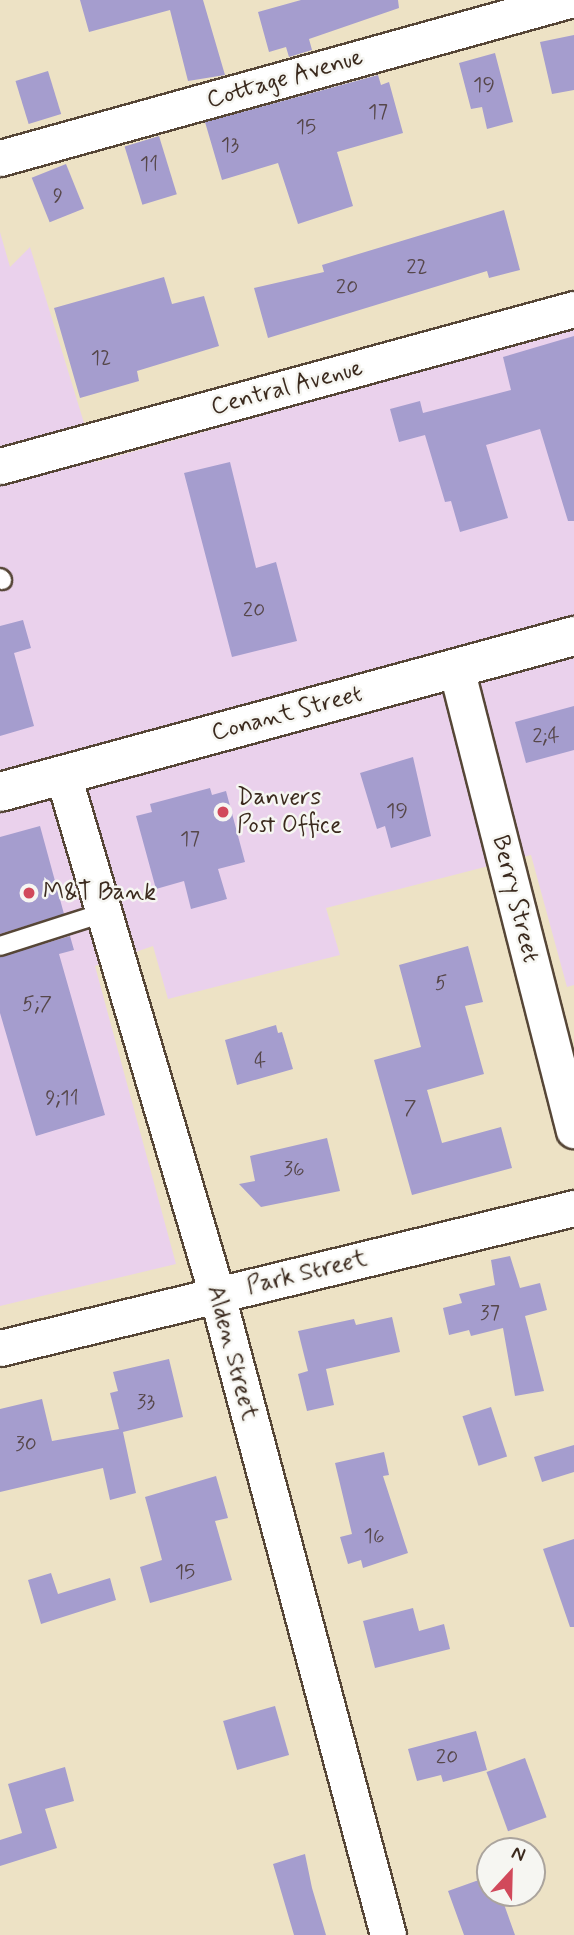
<!DOCTYPE html>
<style>
body{margin:0}
#map{position:relative;width:574px;height:1935px;overflow:hidden;background:#ede2c5;font-family:Mynerve,sans-serif}
div>[style]{position:absolute}
[style*='--x']{left:calc(var(--x)*1px);top:calc(var(--y)*1px);width:calc(var(--w)*1px);rotate:calc(var(--a)*1deg)}
.built>*{inset:0;background:#ead1ec}
.building>*{inset:0;background:#a59dce;transform-origin:0 0}
.roads{filter:drop-shadow(2px 0 #564637) drop-shadow(-2px 0 #564637) drop-shadow(0 2px #564637) drop-shadow(0 -2px #564637)}
.lane>*{height:18px;margin:-9px;padding:0 9px;transform-origin:9px;border-radius:9px;background:#fff}
.street>*{height:35px;margin:-17.5px;padding:0 17.5px;transform-origin:17.5px;border-radius:17.5px;background:#fff}
.secondary>*{height:38px;margin:-19px;padding:0 19px;transform-origin:19px;border-radius:19px;background:#fff}
.dots>*{width:19px;height:19px;translate:-50% -50%;box-sizing:border-box;border:4px solid #f6f6f2;border-radius:50%}
span{translate:-50% -50%;white-space:nowrap;text-align:center;line-height:1.15;-webkit-text-stroke:5px #f6f6f2;paint-order:stroke}
.number-label{font-size:21px;color:#56474a}
.number-label span{-webkit-text-stroke-width:0}
.street-label{font-size:24px;color:#3b2a1e}
.poi-label{font-size:24px;color:#3b2a1e}
.left{translate:0 -50%;text-align:left}
.north{position:absolute;left:476px;top:1837px;width:70px;height:70px;box-sizing:border-box;background:#f6f6f2;border:2px solid #aba49d;border-radius:50%;rotate:22deg;font-size:19px;font-weight:700;line-height:28px;text-align:center;color:#3b2a1e}
.north::after{content:'';display:block;margin:auto;width:24px;height:32px;background:#d1495b;clip-path:polygon(50% 0,100% 100%,50% 72%,0 100%)}
</style>
<div id="map">
<div class="built">
<div style="clip-path:polygon(0 232px,10px 267px,30px 247px,96px 462px,574px 328px,574px 985px,567px 987px,531px 855px,326px 908px,340px 955px,168px 999px,153px 946px,95px 966px,176px 1264px,0 1306px)"></div>
</div>
<div class="building">
<div style="clip-path:polygon(80px 0,203px 0,225px 75px,188px 81px,170px 10px,89px 32px)"></div>
<div style="clip-path:polygon(301px 0,398px 0,399px 8px,309px 39px,312px 50px,289px 57px,286px 47px,269px 52px,258px 12px)"></div>
<div style="clip-path:polygon(574px 35px,574px 90px,552px 94px,540px 42px)"></div>
<div style="clip-path:polygon(495px 53px,513px 122px,487px 129px,482px 107px,471px 109px,459px 63px)"></div>
<div style="left:48px;top:71px;width:45px;height:34px;rotate:73deg"></div>
<div style="clip-path:polygon(378px 75px,381px 85px,389px 82px,403px 133px,337px 152px,353px 206px,298px 224px,278px 163px,222px 180px,205px 122px)"></div>
<div style="left:159px;top:136px;width:61px;height:36px;rotate:73deg"></div>
<div style="left:66px;top:164px;width:48px;height:37px;rotate:68deg"></div>
<div style="clip-path:polygon(504px 210px,520px 270px,489px 278px,487px 271px,268px 338px,254px 288px,324px 272px,322px 265px)"></div>
<div style="clip-path:polygon(164px 277px,172px 304px,204px 296px,219px 346px,137px 371px,139px 381px,80px 398px,54px 308px)"></div>
<div style="clip-path:polygon(574px 336px,574px 521px,568px 521px,540px 429px,486px 445px,508px 518px,460px 532px,451px 501px,445px 502px,425px 435px,399px 442px,390px 409px,420px 401px,423px 413px,511px 390px,503px 357px)"></div>
<div style="clip-path:polygon(230px 462px,256px 568px,276px 562px,297px 641px,232px 657px,184px 473px)"></div>
<div style="clip-path:polygon(23px 620px,31px 648px,14px 653px,34px 726px,0 736px,0 626px)"></div>
<div style="clip-path:polygon(574px 706px,574px 750px,526px 763px,515px 722px)"></div>
<div style="clip-path:polygon(413px 757px,431px 836px,391px 848px,385px 826px,377px 829px,360px 773px)"></div>
<div style="clip-path:polygon(210px 788px,212px 795px,226px 791px,245px 862px,218px 869px,227px 899px,191px 909px,184px 881px,156px 889px,136px 816px,152px 812px,150px 804px)"></div>
<div style="clip-path:polygon(40px 826px,64px 914px,0 934px,0 837px)"></div>
<div style="clip-path:polygon(70px 936px,74px 950px,59px 954px,105px 1115px,36px 1136px,0 1013px,0 957px)"></div>
<div style="clip-path:polygon(468px 946px,483px 1002px,465px 1006px,484px 1074px,427px 1090px,442px 1143px,501px 1127px,512px 1168px,412px 1195px,374px 1060px,421px 1047px,399px 965px)"></div>
<div style="clip-path:polygon(276px 1025px,278px 1033px,282px 1032px,293px 1069px,237px 1085px,225px 1040px)"></div>
<div style="clip-path:polygon(327px 1138px,340px 1191px,261px 1207px,239px 1184px,255px 1181px,250px 1156px)"></div>
<div style="clip-path:polygon(510px 1256px,520px 1288px,540px 1283px,547px 1310px,525px 1316px,544px 1391px,515px 1396px,503px 1328px,471px 1336px,469px 1330px,449px 1335px,443px 1308px,462px 1303px,459px 1294px,495px 1285px,491px 1260px)"></div>
<div style="clip-path:polygon(392px 1317px,400px 1352px,326px 1369px,334px 1405px,307px 1411px,298px 1374px,308px 1371px,298px 1331px,354px 1319px,356px 1325px)"></div>
<div style="clip-path:polygon(169px 1359px,183px 1417px,123px 1432px,136px 1493px,110px 1500px,103px 1468px,0 1492px,0 1409px,42px 1399px,52px 1441px,119px 1429px,110px 1393px,118px 1391px,113px 1372px)"></div>
<div style="left:491px;top:1407px;width:52px;height:30px;rotate:72deg"></div>
<div style="clip-path:polygon(574px 1445px,574px 1472px,542px 1482px,534px 1457px)"></div>
<div style="clip-path:polygon(384px 1452px,389px 1475px,383px 1476px,408px 1553px,363px 1568px,361px 1560px,348px 1564px,340px 1537px,352px 1534px,335px 1463px)"></div>
<div style="clip-path:polygon(216px 1476px,228px 1518px,215px 1521px,232px 1580px,150px 1603px,140px 1567px,162px 1560px,145px 1497px)"></div>
<div style="clip-path:polygon(574px 1539px,574px 1627px,570px 1627px,543px 1549px)"></div>
<div style="clip-path:polygon(51px 1573px,58px 1594px,110px 1578px,116px 1600px,41px 1624px,28px 1580px)"></div>
<div style="clip-path:polygon(413px 1608px,419px 1631px,444px 1624px,450px 1649px,375px 1668px,363px 1621px)"></div>
<div style="left:275px;top:1706px;width:51px;height:54px;rotate:74deg"></div>
<div style="clip-path:polygon(476px 1731px,487px 1770px,443px 1782px,441px 1775px,417px 1781px,408px 1749px)"></div>
<div style="left:525px;top:1758px;width:63px;height:41px;rotate:70deg"></div>
<div style="clip-path:polygon(65px 1767px,74px 1801px,45px 1809px,57px 1848px,0 1866px,0 1840px,22px 1833px,8px 1784px)"></div>
<div style="clip-path:polygon(305px 1854px,312px 1888px,326px 1935px,294px 1935px,273px 1864px)"></div>
<div style="clip-path:polygon(490px 1876px,490px 1893px,500px 1893px,515px 1935px,464px 1935px,448px 1891px)"></div>
</div>
<div class="roads">
<div class="lane">
<div style="--x:0;--y:578;--w:3;--a:45"></div>
<div style="--x:0;--y:946;--w:111;--a:-17.8"></div>
</div>
<div class="street">
<div style="--x:0;--y:158;--w:591;--a:-15.52"></div>
<div style="--x:0;--y:466;--w:595;--a:-15.3"></div>
<div style="--x:456;--y:668;--w:477;--a:75.7"></div>
<div style="--x:63;--y:775;--w:542;--a:73.5"></div>
<div style="--x:217;--y:1295;--w:662;--a:75.04"></div>
<div style="--x:0;--y:1348;--w:591;--a:-13.71"></div>
</div>
<div class="secondary">
<div style="--x:0;--y:792;--w:595;--a:-15.2"></div>
</div>
</div>
<div class="dots">
<div style="left:223px;top:812px;background:#d1495b"></div>
<div style="left:29px;top:893px;background:#d1495b"></div>
</div>
<div class="number-label">
<span style="left:484px;top:85px">19</span>
<span style="left:378px;top:112px">17</span>
<span style="left:306px;top:127px">15</span>
<span style="left:230px;top:145px">13</span>
<span style="left:149px;top:164px">11</span>
<span style="left:58px;top:196px">9</span>
<span style="left:417px;top:267px">22</span>
<span style="left:347px;top:287px">20</span>
<span style="left:101px;top:358px">12</span>
<span style="left:254px;top:610px">20</span>
<span style="left:546px;top:736px">2;4</span>
<span style="left:397px;top:811px">19</span>
<span style="left:190px;top:839px">17</span>
<span style="left:441px;top:983px">5</span>
<span style="left:37px;top:1004px">5;7</span>
<span style="left:260px;top:1061px">4</span>
<span style="left:62px;top:1098px">9;11</span>
<span style="left:410px;top:1108px">7</span>
<span style="left:294px;top:1169px">36</span>
<span style="left:490px;top:1313px">37</span>
<span style="left:146px;top:1402px">33</span>
<span style="left:26px;top:1444px">30</span>
<span style="left:374px;top:1536px">16</span>
<span style="left:185px;top:1572px">15</span>
<span style="left:447px;top:1757px">20</span>
</div>
<div class="street-label">
<span style="left:285px;top:79px;rotate:-16deg">Cottage Avenue</span>
<span style="left:287px;top:388px;rotate:-15deg">Central Avenue</span>
<span style="left:287px;top:714px;rotate:-15deg">Conant Street</span>
<span style="left:515px;top:899px;rotate:76deg">Berry Street</span>
<span style="left:307px;top:1273px;rotate:-14deg">Park Street</span>
<span style="left:232px;top:1353px;rotate:75deg">Alden Street</span>
</div>
<div class="poi-label">
<span class="left" style="left:237px;top:812px">Danvers<br>Post Office</span>
<span class="left" style="left:43px;top:893px">M&amp;T Bank</span>
</div>
<div class="north">N</div>
</div>
